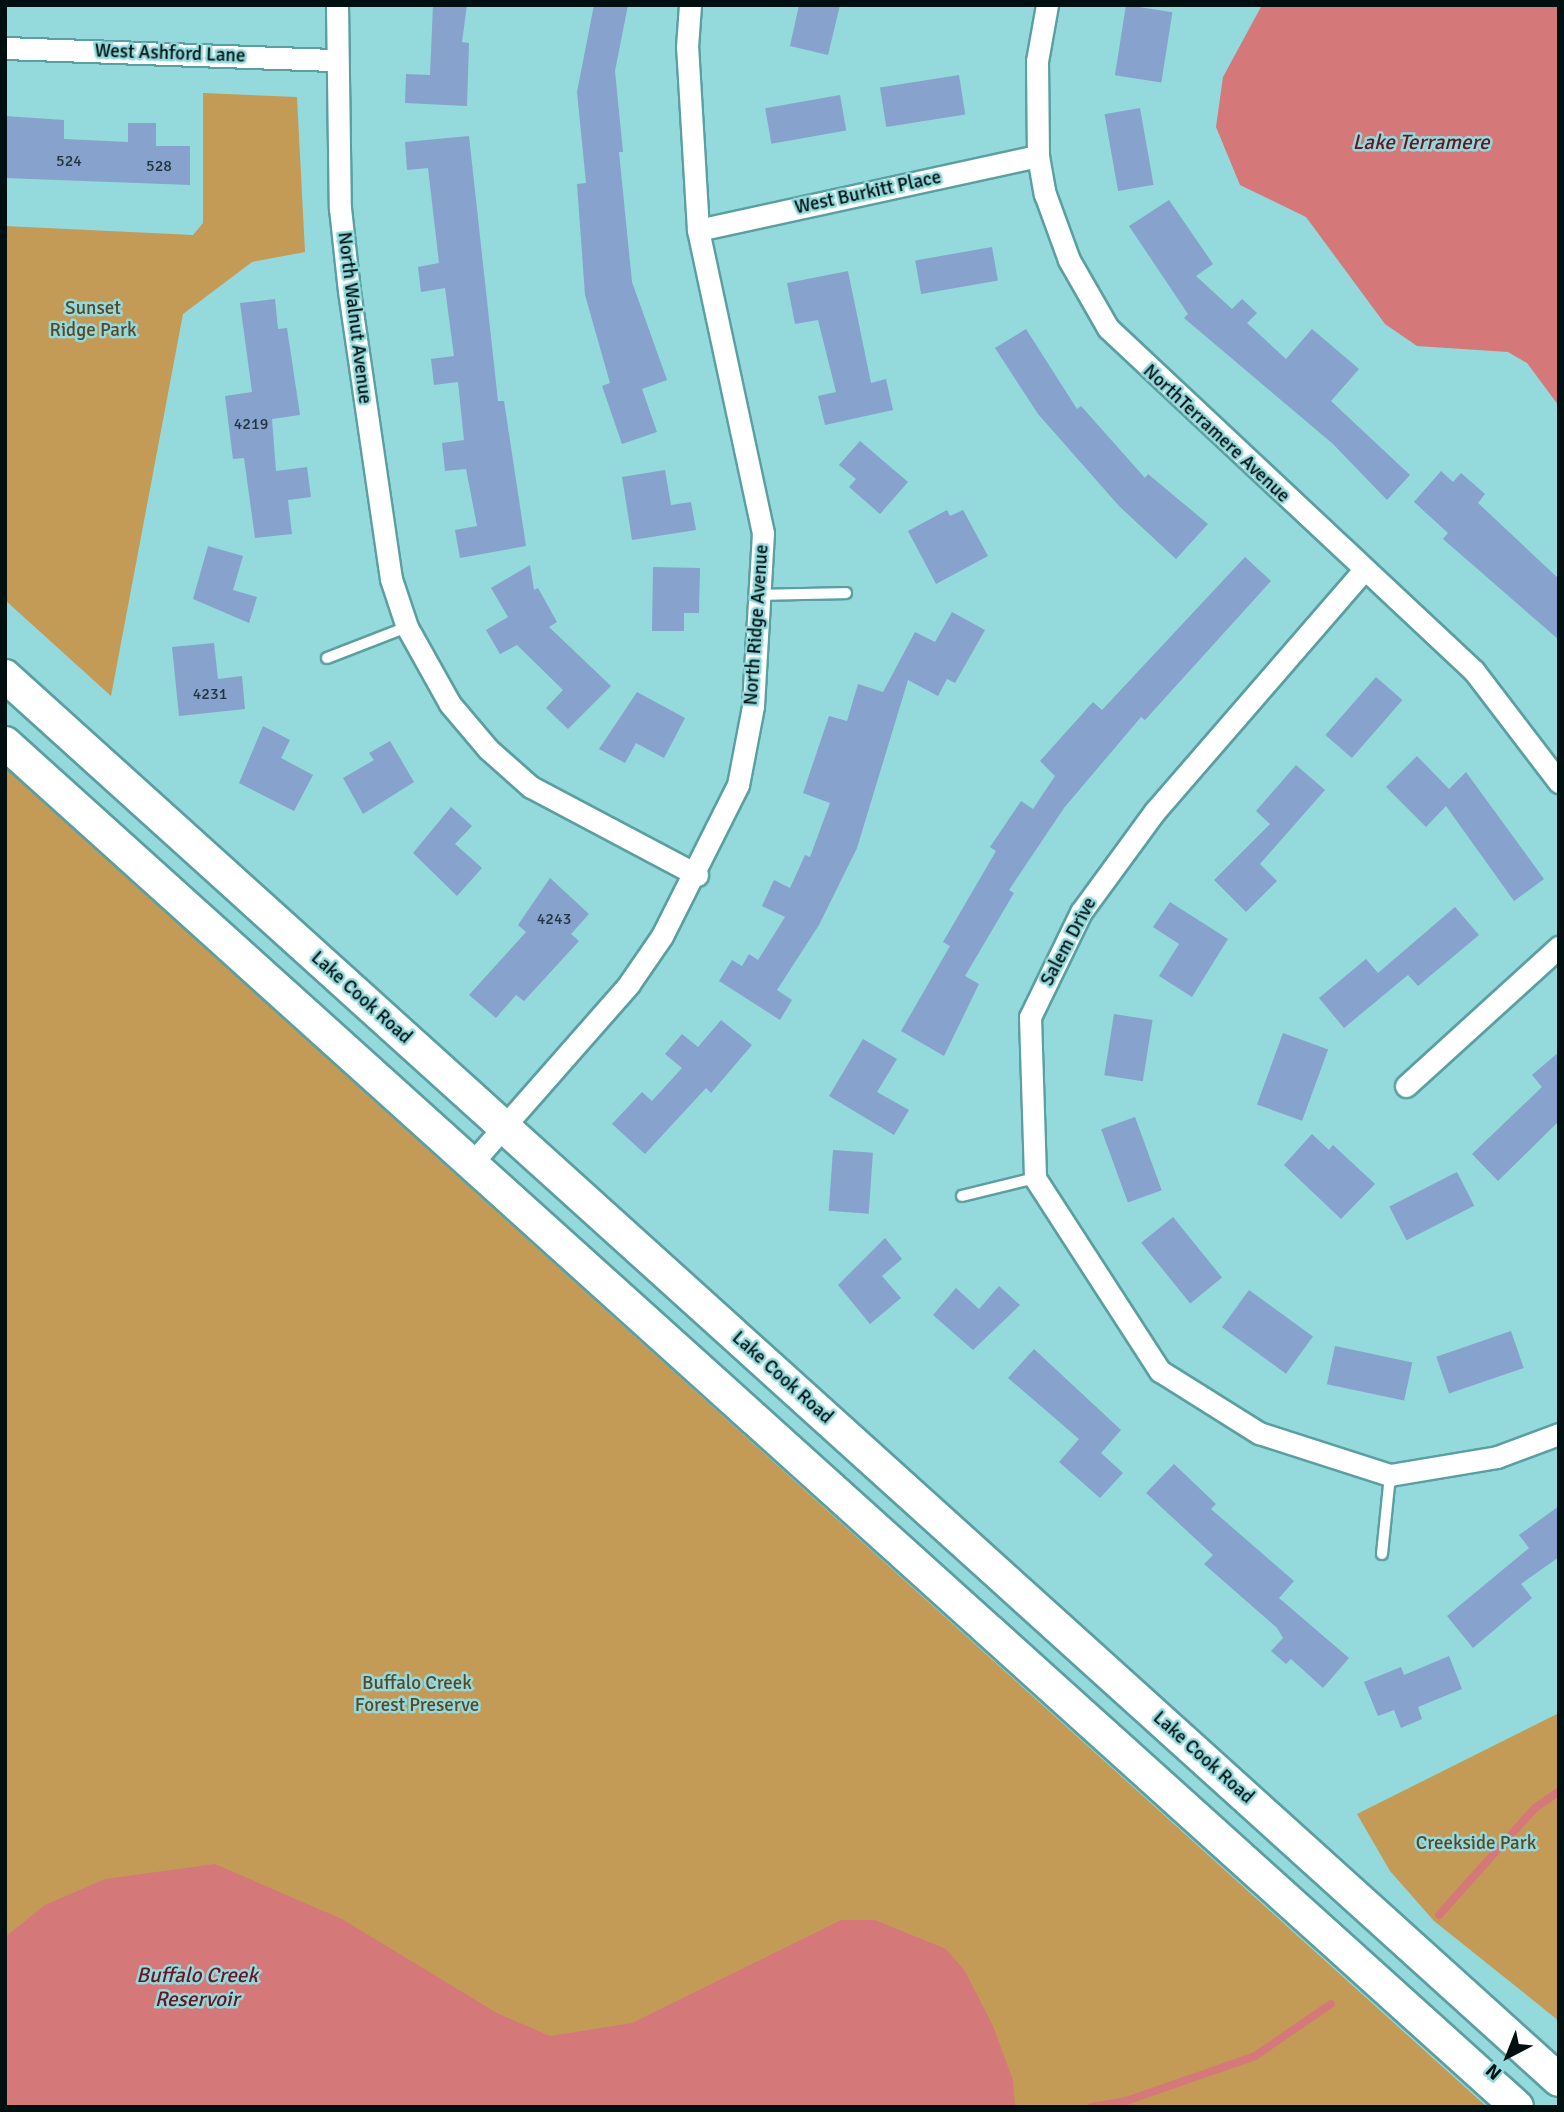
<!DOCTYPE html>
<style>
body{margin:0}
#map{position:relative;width:1564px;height:2112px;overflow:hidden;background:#94d9dc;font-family:Signika,sans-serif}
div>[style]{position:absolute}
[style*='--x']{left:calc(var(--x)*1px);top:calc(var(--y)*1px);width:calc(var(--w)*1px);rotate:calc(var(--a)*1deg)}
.green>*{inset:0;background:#c49b56}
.water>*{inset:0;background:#d5787a}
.stream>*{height:8px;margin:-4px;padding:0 4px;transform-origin:4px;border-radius:4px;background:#d5787a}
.building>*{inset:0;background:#87a2cc;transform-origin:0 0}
.roads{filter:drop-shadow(2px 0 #5b9fa1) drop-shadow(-2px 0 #5b9fa1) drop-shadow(0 2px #5b9fa1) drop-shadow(0 -2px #5b9fa1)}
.lane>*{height:10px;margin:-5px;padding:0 5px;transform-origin:5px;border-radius:5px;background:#fff}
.street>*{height:21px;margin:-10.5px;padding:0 10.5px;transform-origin:10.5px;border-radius:10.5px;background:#fff}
.primary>*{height:32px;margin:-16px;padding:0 16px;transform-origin:16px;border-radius:16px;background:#fff}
span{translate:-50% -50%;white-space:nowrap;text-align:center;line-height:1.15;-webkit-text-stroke:5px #94d9dc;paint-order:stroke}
.number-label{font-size:16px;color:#223440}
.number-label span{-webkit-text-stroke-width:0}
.street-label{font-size:19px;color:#001011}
.park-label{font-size:19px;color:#5b4623}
.water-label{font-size:21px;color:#691420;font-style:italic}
.frame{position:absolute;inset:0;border:7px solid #001011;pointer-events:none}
.north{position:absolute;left:1473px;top:2021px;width:70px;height:70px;-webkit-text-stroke:5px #94d9dc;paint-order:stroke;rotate:222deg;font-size:19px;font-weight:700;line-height:28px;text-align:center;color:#001011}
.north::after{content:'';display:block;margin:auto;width:24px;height:32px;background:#001011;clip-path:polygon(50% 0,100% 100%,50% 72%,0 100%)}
</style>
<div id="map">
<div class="green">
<div style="clip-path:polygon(203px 93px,297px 97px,305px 252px,252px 262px,183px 314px,111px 696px,5px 600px,5px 226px,193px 235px,203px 223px)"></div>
<div style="clip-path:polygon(5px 767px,1279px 1919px,1487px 2107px,5px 2107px)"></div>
<div style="clip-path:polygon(1559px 1713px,1559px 2021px,1434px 1921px,1390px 1871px,1357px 1814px)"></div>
</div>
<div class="water">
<div style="clip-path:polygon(1262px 5px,1559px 5px,1559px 406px,1527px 363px,1508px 352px,1417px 346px,1385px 324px,1306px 217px,1240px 185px,1216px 127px,1223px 77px)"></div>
<div style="clip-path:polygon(215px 1864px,342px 1919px,497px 2013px,550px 2036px,632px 2023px,841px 1920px,875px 1920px,946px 1949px,965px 1971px,993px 2026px,1013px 2080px,1015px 2107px,5px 2107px,5px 1937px,45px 1905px,105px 1879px)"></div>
</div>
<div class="stream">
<div style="--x:1439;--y:1915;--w:144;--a:-48.1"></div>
<div style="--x:1535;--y:1808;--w:29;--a:-35"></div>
<div style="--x:1092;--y:2107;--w:35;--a:-10"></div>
<div style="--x:1126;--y:2101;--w:137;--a:-19.2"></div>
<div style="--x:1255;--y:2056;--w:92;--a:-34.4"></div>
</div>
<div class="building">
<div style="clip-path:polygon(433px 5px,467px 5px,462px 42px,469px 43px,467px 106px,405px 103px,406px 74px,430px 75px)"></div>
<div style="clip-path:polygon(594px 5px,628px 5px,615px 71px,623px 152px,619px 152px,632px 282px,667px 380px,642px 389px,657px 432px,622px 444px,602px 386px,610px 383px,585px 295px,577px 184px,586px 183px,577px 92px)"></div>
<div style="clip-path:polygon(799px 5px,840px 5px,828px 55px,790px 46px)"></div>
<div style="left:1126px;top:5px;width:47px;height:71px;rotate:9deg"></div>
<div style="left:959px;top:75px;width:40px;height:80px;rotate:81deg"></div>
<div style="left:840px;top:95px;width:36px;height:76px;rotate:80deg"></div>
<div style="left:1140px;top:108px;width:78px;height:36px;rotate:80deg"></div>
<div style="clip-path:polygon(5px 116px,64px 120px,64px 139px,128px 142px,128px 123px,156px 123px,156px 146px,190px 146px,190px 185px,5px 178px)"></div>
<div style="clip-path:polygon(469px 136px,498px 401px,504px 401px,526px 546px,460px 558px,455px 530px,477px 526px,466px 469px,445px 471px,442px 443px,464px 440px,458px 382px,434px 385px,431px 359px,454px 356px,445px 288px,421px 292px,418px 267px,439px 263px,428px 168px,407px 170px,405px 142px)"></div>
<div style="clip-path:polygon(1169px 200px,1213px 264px,1196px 276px,1232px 309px,1242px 299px,1257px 313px,1247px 323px,1286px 359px,1312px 329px,1359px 369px,1331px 401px,1410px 475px,1387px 500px,1333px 444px,1184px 318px,1188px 314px,1129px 226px)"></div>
<div style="left:992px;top:247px;width:34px;height:78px;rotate:80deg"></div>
<div style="clip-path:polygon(848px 271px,871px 383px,886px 379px,893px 410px,825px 425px,818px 396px,836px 392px,818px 320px,795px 324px,787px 283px)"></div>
<div style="clip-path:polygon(275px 299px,278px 329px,287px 328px,300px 415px,272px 419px,276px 471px,307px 467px,311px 497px,288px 500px,292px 534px,255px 538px,244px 458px,233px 459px,225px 396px,252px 392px,240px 303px)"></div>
<div style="clip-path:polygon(1026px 329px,1077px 409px,1081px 406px,1145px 478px,1148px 474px,1208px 524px,1176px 559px,1119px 506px,1038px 414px,995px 348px)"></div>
<div style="clip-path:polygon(860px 441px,908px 482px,880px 514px,849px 487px,856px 479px,839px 465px)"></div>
<div style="clip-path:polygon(665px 470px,671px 505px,691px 502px,696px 530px,632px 540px,622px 477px)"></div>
<div style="clip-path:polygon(1441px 471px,1453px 482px,1461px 473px,1485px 494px,1478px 503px,1559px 579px,1559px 640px,1443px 539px,1448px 533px,1414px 502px)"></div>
<div style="clip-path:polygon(947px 510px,950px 516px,963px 510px,988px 556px,936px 584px,908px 531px)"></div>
<div style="clip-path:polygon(208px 546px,243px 556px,233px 590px,257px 597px,249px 623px,193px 599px)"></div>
<div style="clip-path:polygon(1245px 557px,1271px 581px,1145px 720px,1141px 717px,1064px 808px,1009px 890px,1014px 893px,965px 976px,979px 984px,944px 1056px,901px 1031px,950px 946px,943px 942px,996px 851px,990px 847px,1021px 801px,1033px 809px,1055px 776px,1040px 761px,1093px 702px,1102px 710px)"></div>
<div style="clip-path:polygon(530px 565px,534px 590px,538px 588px,557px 622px,549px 627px,611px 686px,568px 729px,546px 708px,563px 690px,517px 645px,500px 654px,486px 630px,508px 617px,491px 588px)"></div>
<div style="clip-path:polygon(653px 567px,700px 568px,699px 613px,684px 613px,684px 631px,652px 631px)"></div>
<div style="clip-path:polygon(952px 612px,985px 630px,955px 683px,947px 679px,938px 696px,908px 680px,857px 848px,819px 925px,777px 990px,792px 1000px,780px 1020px,719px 981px,732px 960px,742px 966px,749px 954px,758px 960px,785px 917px,762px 906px,774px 880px,790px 888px,805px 855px,810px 857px,830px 803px,803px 793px,829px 716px,847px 721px,858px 684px,883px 692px,915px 632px,935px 642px)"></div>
<div style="clip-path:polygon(214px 643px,218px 679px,242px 676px,245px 709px,179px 716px,172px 647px)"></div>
<div style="left:1376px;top:677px;width:35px;height:77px;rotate:41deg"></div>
<div style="clip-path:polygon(637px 692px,685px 718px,664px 758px,636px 743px,625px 763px,599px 749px)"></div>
<div style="clip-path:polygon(263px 726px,290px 740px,281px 758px,313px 775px,294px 811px,239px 783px)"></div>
<div style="clip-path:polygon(390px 741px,414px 782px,363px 814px,343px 778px,374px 760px,369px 753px)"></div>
<div style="clip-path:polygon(1417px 756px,1449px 789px,1466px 772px,1544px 879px,1514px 901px,1446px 806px,1426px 827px,1386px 787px)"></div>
<div style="clip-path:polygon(1296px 765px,1325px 790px,1260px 864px,1277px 881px,1246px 912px,1214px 880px,1270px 824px,1256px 811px)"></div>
<div style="clip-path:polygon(451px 807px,472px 826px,455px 844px,482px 868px,457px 896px,413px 853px)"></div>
<div style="clip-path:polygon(550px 878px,589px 914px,571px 934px,579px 941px,524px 1001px,516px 995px,496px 1018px,469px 995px,526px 932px,518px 925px)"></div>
<div style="clip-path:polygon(1170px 902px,1228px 939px,1192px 997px,1159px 976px,1179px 944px,1153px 927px)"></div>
<div style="clip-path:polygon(1455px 907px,1479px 935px,1418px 986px,1408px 975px,1344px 1028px,1319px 998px,1366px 959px,1378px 973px)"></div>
<div style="left:1114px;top:1014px;width:39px;height:62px;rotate:9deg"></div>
<div style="clip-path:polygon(721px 1020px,752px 1045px,711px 1093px,706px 1088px,645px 1154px,612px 1124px,642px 1092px,652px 1101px,682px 1068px,665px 1054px,682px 1034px,698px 1047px)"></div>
<div style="left:1283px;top:1033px;width:48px;height:76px;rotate:20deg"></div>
<div style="clip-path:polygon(863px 1039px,897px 1059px,877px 1092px,909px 1110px,894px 1135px,829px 1096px)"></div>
<div style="clip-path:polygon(1559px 1052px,1559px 1121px,1498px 1181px,1472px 1154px,1542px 1087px,1532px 1075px)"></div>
<div style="left:1135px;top:1117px;width:78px;height:36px;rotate:70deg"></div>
<div style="clip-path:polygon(1312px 1134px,1329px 1150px,1333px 1145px,1375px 1184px,1341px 1219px,1284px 1165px)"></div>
<div style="left:833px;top:1150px;width:40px;height:61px;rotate:4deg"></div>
<div style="left:1457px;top:1172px;width:38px;height:76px;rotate:63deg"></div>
<div style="left:1173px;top:1217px;width:78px;height:41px;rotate:51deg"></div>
<div style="clip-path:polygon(885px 1238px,902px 1259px,882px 1276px,901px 1298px,870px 1324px,838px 1285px)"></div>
<div style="clip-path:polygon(999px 1286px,1020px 1305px,973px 1350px,933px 1315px,956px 1288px,979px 1309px)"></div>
<div style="left:1249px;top:1290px;width:79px;height:46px;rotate:36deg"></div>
<div style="left:1511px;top:1331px;width:39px;height:79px;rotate:71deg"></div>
<div style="left:1335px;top:1346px;width:79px;height:39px;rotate:12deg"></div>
<div style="clip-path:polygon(1034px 1349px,1121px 1430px,1101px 1453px,1123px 1473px,1100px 1498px,1059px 1462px,1079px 1439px,1008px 1378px)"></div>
<div style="clip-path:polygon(1174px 1464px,1216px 1504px,1211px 1509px,1294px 1581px,1279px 1598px,1349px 1658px,1323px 1688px,1291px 1659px,1286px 1664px,1271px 1651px,1283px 1638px,1277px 1628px,1204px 1564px,1213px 1555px,1146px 1493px)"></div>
<div style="clip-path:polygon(1559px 1506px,1559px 1557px,1521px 1584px,1532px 1598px,1473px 1648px,1447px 1616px,1529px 1548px,1519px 1535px)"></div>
<div style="clip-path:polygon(1449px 1656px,1462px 1689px,1418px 1707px,1422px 1719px,1401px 1728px,1394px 1710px,1378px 1716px,1364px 1682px,1401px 1667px,1404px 1675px)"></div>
</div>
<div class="roads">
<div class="lane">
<div style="--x:760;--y:595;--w:86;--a:-1.3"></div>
<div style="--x:327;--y:658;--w:86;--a:-21.2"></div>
<div style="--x:962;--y:1196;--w:75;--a:-13.9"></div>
<div style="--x:1382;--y:1554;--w:79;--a:-84.2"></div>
</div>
<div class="street">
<div style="--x:337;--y:5;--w:203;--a:89.2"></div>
<div style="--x:340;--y:208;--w:83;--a:83.8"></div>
<div style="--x:349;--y:291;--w:291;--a:81.7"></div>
<div style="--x:391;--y:579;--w:51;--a:71.6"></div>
<div style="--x:407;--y:627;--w:88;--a:60.8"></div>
<div style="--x:450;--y:704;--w:59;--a:49.8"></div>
<div style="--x:488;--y:749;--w:57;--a:41.5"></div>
<div style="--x:531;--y:787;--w:188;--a:27.9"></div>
<div style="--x:1047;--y:5;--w:57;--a:100.1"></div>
<div style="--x:1037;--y:61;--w:95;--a:89.4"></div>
<div style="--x:1038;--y:156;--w:39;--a:80"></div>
<div style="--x:1045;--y:194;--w:70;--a:70"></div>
<div style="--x:1069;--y:260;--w:78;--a:60.2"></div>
<div style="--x:1108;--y:328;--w:502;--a:43.14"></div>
<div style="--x:1474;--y:671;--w:140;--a:52.6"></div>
<div style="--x:5;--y:48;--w:330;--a:2.1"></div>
<div style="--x:698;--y:230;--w:348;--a:-12.3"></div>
<div style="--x:1363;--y:571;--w:318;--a:130.9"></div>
<div style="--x:1155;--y:811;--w:125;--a:126.2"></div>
<div style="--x:1081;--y:912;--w:117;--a:115.9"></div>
<div style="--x:1030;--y:1017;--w:161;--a:88.2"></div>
<div style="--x:1035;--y:1178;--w:230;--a:57.1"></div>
<div style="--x:1160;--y:1371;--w:117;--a:32.1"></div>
<div style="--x:1259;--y:1433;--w:138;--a:17.8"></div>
<div style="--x:1390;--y:1475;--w:109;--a:-9.5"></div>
<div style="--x:1497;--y:1457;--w:66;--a:-20.4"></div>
<div style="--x:1406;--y:1086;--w:207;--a:-42.3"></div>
<div style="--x:472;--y:1163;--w:238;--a:-48.7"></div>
<div style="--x:629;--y:984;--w:58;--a:-55.5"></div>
<div style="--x:662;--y:936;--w:169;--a:-63.3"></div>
<div style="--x:738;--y:785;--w:80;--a:-79.2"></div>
<div style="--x:753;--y:706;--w:173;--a:-86.7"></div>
<div style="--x:763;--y:533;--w:310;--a:-102.1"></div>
<div style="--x:698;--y:230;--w:183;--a:-93.4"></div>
<div style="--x:687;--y:47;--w:42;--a:-85.9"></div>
</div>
<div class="primary">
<div style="--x:5;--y:676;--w:2094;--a:42.1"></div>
<div style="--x:5;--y:743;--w:2036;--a:42.05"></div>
</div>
</div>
<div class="number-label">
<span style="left:69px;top:161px">524</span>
<span style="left:159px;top:166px">528</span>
<span style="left:251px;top:424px">4219</span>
<span style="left:210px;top:694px">4231</span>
<span style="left:554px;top:919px">4243</span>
</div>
<div class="street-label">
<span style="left:170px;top:54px;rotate:2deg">West Ashford Lane</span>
<span style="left:868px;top:193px;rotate:-12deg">West Burkitt Place</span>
<span style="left:354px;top:318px;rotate:83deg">North Walnut Avenue</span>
<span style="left:1216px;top:434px;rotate:43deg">NorthTerramere Avenue</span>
<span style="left:757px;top:625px;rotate:-86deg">North Ridge Avenue</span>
<span style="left:1069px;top:942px;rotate:-62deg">Salem Drive</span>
<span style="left:361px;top:998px;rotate:42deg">Lake Cook Road</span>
<span style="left:782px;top:1378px;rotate:42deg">Lake Cook Road</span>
<span style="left:1203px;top:1758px;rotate:42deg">Lake Cook Road</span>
</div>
<div class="park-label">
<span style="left:93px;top:320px">Sunset<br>Ridge Park</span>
<span style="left:417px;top:1695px">Buffalo Creek<br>Forest Preserve</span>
<span style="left:1476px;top:1844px">Creekside Park</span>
</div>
<div class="water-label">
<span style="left:1421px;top:142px">Lake Terramere</span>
<span style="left:197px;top:1987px">Buffalo Creek<br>Reservoir</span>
</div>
<div class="frame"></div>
<div class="north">N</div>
</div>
